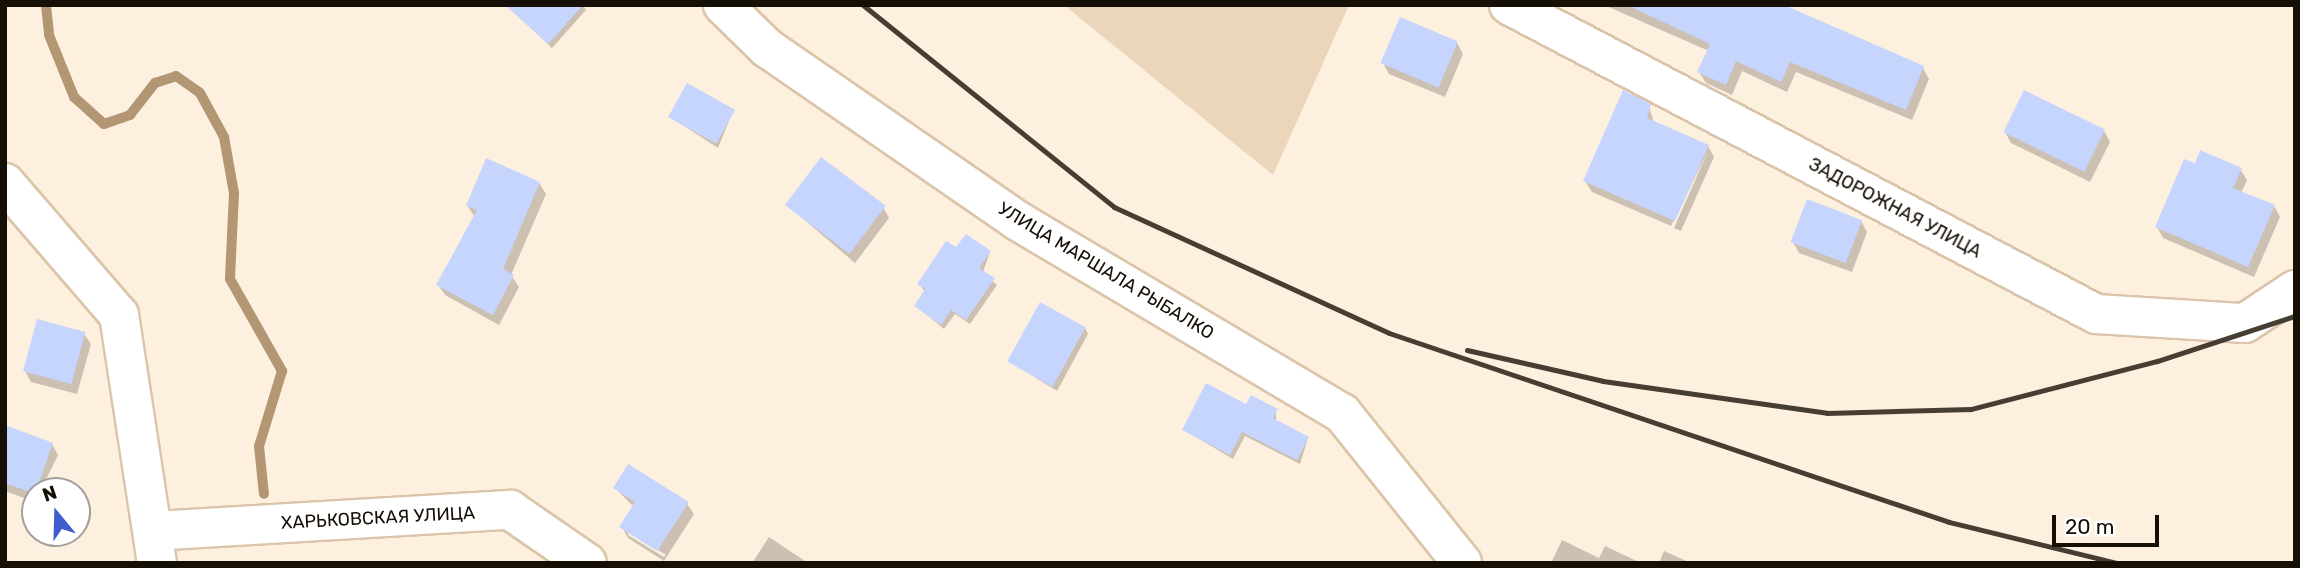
<!DOCTYPE html>
<meta charset="utf-8">
<style>
body{margin:0}
#map{position:relative;width:2300px;height:568px;overflow:hidden;background:#fef0df;font-family:Rubik,sans-serif}
div>[style]{position:absolute}
[style*='--x']{left:calc(var(--x)*1px);top:calc(var(--y)*1px);width:calc(var(--w)*1px);rotate:calc(var(--a)*1deg)}
.green>*{inset:0;background:#ebd6bc}
.shadow>*{inset:0;background:#0003}
.stream>*{height:10px;margin:-5px;padding:0 5px;transform-origin:5px;border-radius:5px;background:#b39673}
.building>*{inset:0;background:#c6d5fe;transform-origin:0 0}
.roads{filter:drop-shadow(2px 0 #dbc5aa) drop-shadow(-2px 0 #dbc5aa) drop-shadow(0 2px #dbc5aa) drop-shadow(0 -2px #dbc5aa)}
.minor>*{height:38px;margin:-19px;padding:0 19px;transform-origin:19px;border-radius:19px;background:#fff}
.tertiary>*{height:38px;margin:-19px;padding:0 19px;transform-origin:19px;border-radius:19px;background:#fff}
.rail>*{height:5px;margin:-2.5px;padding:0 2.5px;transform-origin:2.5px;border-radius:2.5px;background:#463d33}
span{translate:-50% -50%;white-space:nowrap;text-align:center;line-height:1.15;-webkit-text-stroke:7px #fff;paint-order:stroke}
.street-label{font-size:18px;color:#160f06}
.frame{position:absolute;inset:0;border:7px solid #160f06;pointer-events:none}
.north{position:absolute;left:21px;top:477px;width:70px;height:70px;box-sizing:border-box;background:#fff;border:2px solid #a29f9b;border-radius:50%;rotate:341deg;font-size:19px;font-weight:700;line-height:28px;text-align:center;color:#160f06}
.north::after{content:'';display:block;margin:auto;width:24px;height:32px;background:#3f5cce;clip-path:polygon(50% 0,100% 100%,50% 72%,0 100%)}
.scale{position:absolute;left:2052px;top:515px;width:107px;height:32px;box-sizing:border-box;border:4px solid #160f06;border-top:0;padding-left:9px;font-size:21px;line-height:24px;white-space:nowrap;color:#160f06;-webkit-text-stroke:5px #fff;paint-order:stroke}
</style>
<div id="map">
<div class="green">
<div style="clip-path:polygon(1064px 5px,1349px 5px,1273px 175px)"></div>
</div>
<div class="shadow">
<div style="clip-path:polygon(583px 5px,586px 10px,552px 48px,509px 7px)"></div>
<div style="clip-path:polygon(1604px 5px,1771px 5px,1923px 68px,1929px 79px,1912px 120px,1796px 72px,1787px 92px,1742px 71px,1732px 95px,1706px 83px,1699px 72px,1709px 51px)"></div>
<div style="clip-path:polygon(1457px 43px,1463px 54px,1445px 97px,1389px 74px,1383px 63px)"></div>
<div style="clip-path:polygon(1649px 106px,1654px 123px,1708px 146px,1714px 157px,1681px 231px,1674px 228px,1708px 151px,1671px 226px,1592px 192px,1585px 181px)"></div>
<div style="clip-path:polygon(733px 111px,718px 148px,670px 117px)"></div>
<div style="clip-path:polygon(2104px 131px,2110px 142px,2090px 182px,2011px 143px,2005px 132px)"></div>
<div style="clip-path:polygon(2196px 165px,2240px 169px,2247px 180px,2241px 193px,2274px 206px,2280px 217px,2254px 277px,2163px 238px,2157px 227px)"></div>
<div style="clip-path:polygon(539px 183px,546px 194px,511px 275px,519px 287px,499px 325px,445px 295px,438px 285px,474px 216px,467px 205px)"></div>
<div style="clip-path:polygon(786px 204px,883px 207px,889px 218px,855px 263px)"></div>
<div style="clip-path:polygon(1861px 221px,1867px 232px,1852px 272px,1799px 253px,1793px 242px)"></div>
<div style="clip-path:polygon(957px 250px,990px 252px,983px 272px,997px 285px,970px 324px,955px 314px,944px 329px,916px 306px,925px 292px,919px 284px)"></div>
<div style="clip-path:polygon(1085px 328px,1088px 334px,1057px 391px,1009px 361px)"></div>
<div style="clip-path:polygon(84px 334px,91px 344px,77px 394px,31px 382px,25px 371px)"></div>
<div style="clip-path:polygon(1247px 407px,1276px 410px,1276px 422px,1308px 438px,1300px 464px,1245px 436px,1233px 459px,1184px 430px)"></div>
<div style="clip-path:polygon(5px 437px,52px 444px,58px 455px,35px 502px,5px 491px)"></div>
<div style="clip-path:polygon(evenodd,615px 488px,687px 504px,694px 514px,664px 561px,628px 538px,622px 527px,634px 507px,615px 488px,628px 531px,666px 555px,664px 557px,628px 535px,628px 531px)"></div>
<div style="clip-path:polygon(769px 537px,808px 563px,752px 563px)"></div>
<div style="clip-path:polygon(1562px 540px,1599px 558px,1605px 546px,1641px 563px,1551px 563px)"></div>
<div style="clip-path:polygon(1664px 551px,1691px 563px,1659px 563px)"></div>
</div>
<div class="stream">
<div style="--x:46;--y:5;--w:30;--a:84"></div>
<div style="--x:49;--y:35;--w:67;--a:68"></div>
<div style="--x:74;--y:97;--w:40;--a:42"></div>
<div style="--x:104;--y:124;--w:28;--a:-19"></div>
<div style="--x:130;--y:115;--w:41;--a:-52"></div>
<div style="--x:155;--y:83;--w:22;--a:-18"></div>
<div style="--x:176;--y:76;--w:29;--a:35"></div>
<div style="--x:200;--y:93;--w:50;--a:61.4"></div>
<div style="--x:224;--y:137;--w:57;--a:79.9"></div>
<div style="--x:234;--y:193;--w:86;--a:92.7"></div>
<div style="--x:230;--y:279;--w:106;--a:60.5"></div>
<div style="--x:282;--y:371;--w:78;--a:107"></div>
<div style="--x:259;--y:446;--w:48;--a:84.1"></div>
</div>
<div class="building">
<div style="clip-path:polygon(505px 5px,583px 5px,548px 44px)"></div>
<div style="clip-path:polygon(1627px 5px,1784px 5px,1924px 66px,1906px 110px,1790px 62px,1781px 82px,1736px 61px,1726px 85px,1697px 72px,1710px 44px)"></div>
<div style="left:1400px;top:17px;width:63px;height:50px;rotate:23deg"></div>
<div style="left:687px;top:83px;width:55px;height:39px;rotate:29deg"></div>
<div style="clip-path:polygon(1623px 90px,1651px 104px,1647px 118px,1709px 145px,1675px 221px,1583px 181px)"></div>
<div style="left:2024px;top:90px;width:90px;height:47px;rotate:26deg"></div>
<div style="clip-path:polygon(2200px 150px,2242px 168px,2233px 188px,2275px 205px,2248px 267px,2155px 227px,2184px 159px,2195px 163px)"></div>
<div style="left:821px;top:157px;width:81px;height:60px;rotate:37deg"></div>
<div style="clip-path:polygon(486px 158px,540px 182px,503px 269px,514px 275px,493px 315px,436px 285px,477px 210px,466px 206px)"></div>
<div style="left:1807px;top:199px;width:59px;height:46px;rotate:21deg"></div>
<div style="clip-path:polygon(966px 234px,991px 251px,979px 268px,995px 278px,966px 320px,951px 310px,941px 325px,914px 306px,925px 289px,917px 284px,946px 241px,956px 247px)"></div>
<div style="left:1040px;top:302px;width:52px;height:68px;rotate:29deg"></div>
<div style="left:37px;top:319px;width:50px;height:54px;rotate:15deg"></div>
<div style="clip-path:polygon(1206px 383px,1246px 404px,1251px 395px,1278px 409px,1273px 418px,1309px 437px,1297px 460px,1242px 432px,1230px 455px,1182px 430px)"></div>
<div style="clip-path:polygon(5px 425px,53px 443px,35px 494px,5px 483px)"></div>
<div style="clip-path:polygon(628px 464px,689px 502px,657px 551px,619px 527px,635px 502px,613px 488px)"></div>
</div>
<div class="roads">
<div class="minor">
<div style="--x:1509;--y:5;--w:663;--a:27.76"></div>
<div style="--x:2096;--y:314;--w:149;--a:3.5"></div>
<div style="--x:2245;--y:323;--w:60;--a:-33.4"></div>
<div style="--x:5;--y:183;--w:174;--a:49.2"></div>
<div style="--x:119;--y:315;--w:251;--a:81.3"></div>
<div style="--x:153;--y:531;--w:358;--a:-3.4"></div>
<div style="--x:510;--y:510;--w:93;--a:34.5"></div>
</div>
<div class="tertiary">
<div style="--x:723;--y:5;--w:62;--a:44.3"></div>
<div style="--x:767;--y:48;--w:305;--a:34.6"></div>
<div style="--x:1018;--y:221;--w:377;--a:30.7"></div>
<div style="--x:1342;--y:413;--w:192;--a:51.3"></div>
</div>
</div>
<div class="rail">
<div style="--x:863;--y:5;--w:322;--a:38.8"></div>
<div style="--x:1114;--y:207;--w:302;--a:24.6"></div>
<div style="--x:1389;--y:333;--w:591;--a:18.65"></div>
<div style="--x:1949;--y:522;--w:173;--a:13.7"></div>
<div style="--x:1467;--y:350;--w:139;--a:12.8"></div>
<div style="--x:1603;--y:381;--w:226;--a:8.1"></div>
<div style="--x:1827;--y:413;--w:144;--a:-1.6"></div>
<div style="--x:1971;--y:409;--w:192;--a:-14.5"></div>
<div style="--x:2157;--y:361;--w:145;--a:-18.1"></div>
</div>
<div class="street-label">
<span style="left:1895px;top:208px;rotate:28deg">ЗАДОРОЖНАЯ УЛИЦА</span>
<span style="left:1106px;top:271px;rotate:31deg">УЛИЦА МАРШАЛА РЫБАЛКО</span>
<span style="left:378px;top:518px;rotate:-3deg">ХАРЬКОВСКАЯ УЛИЦА</span>
</div>
<div class="frame"></div>
<div class="north">N</div>
<div class="scale">20 m</div>
</div>
